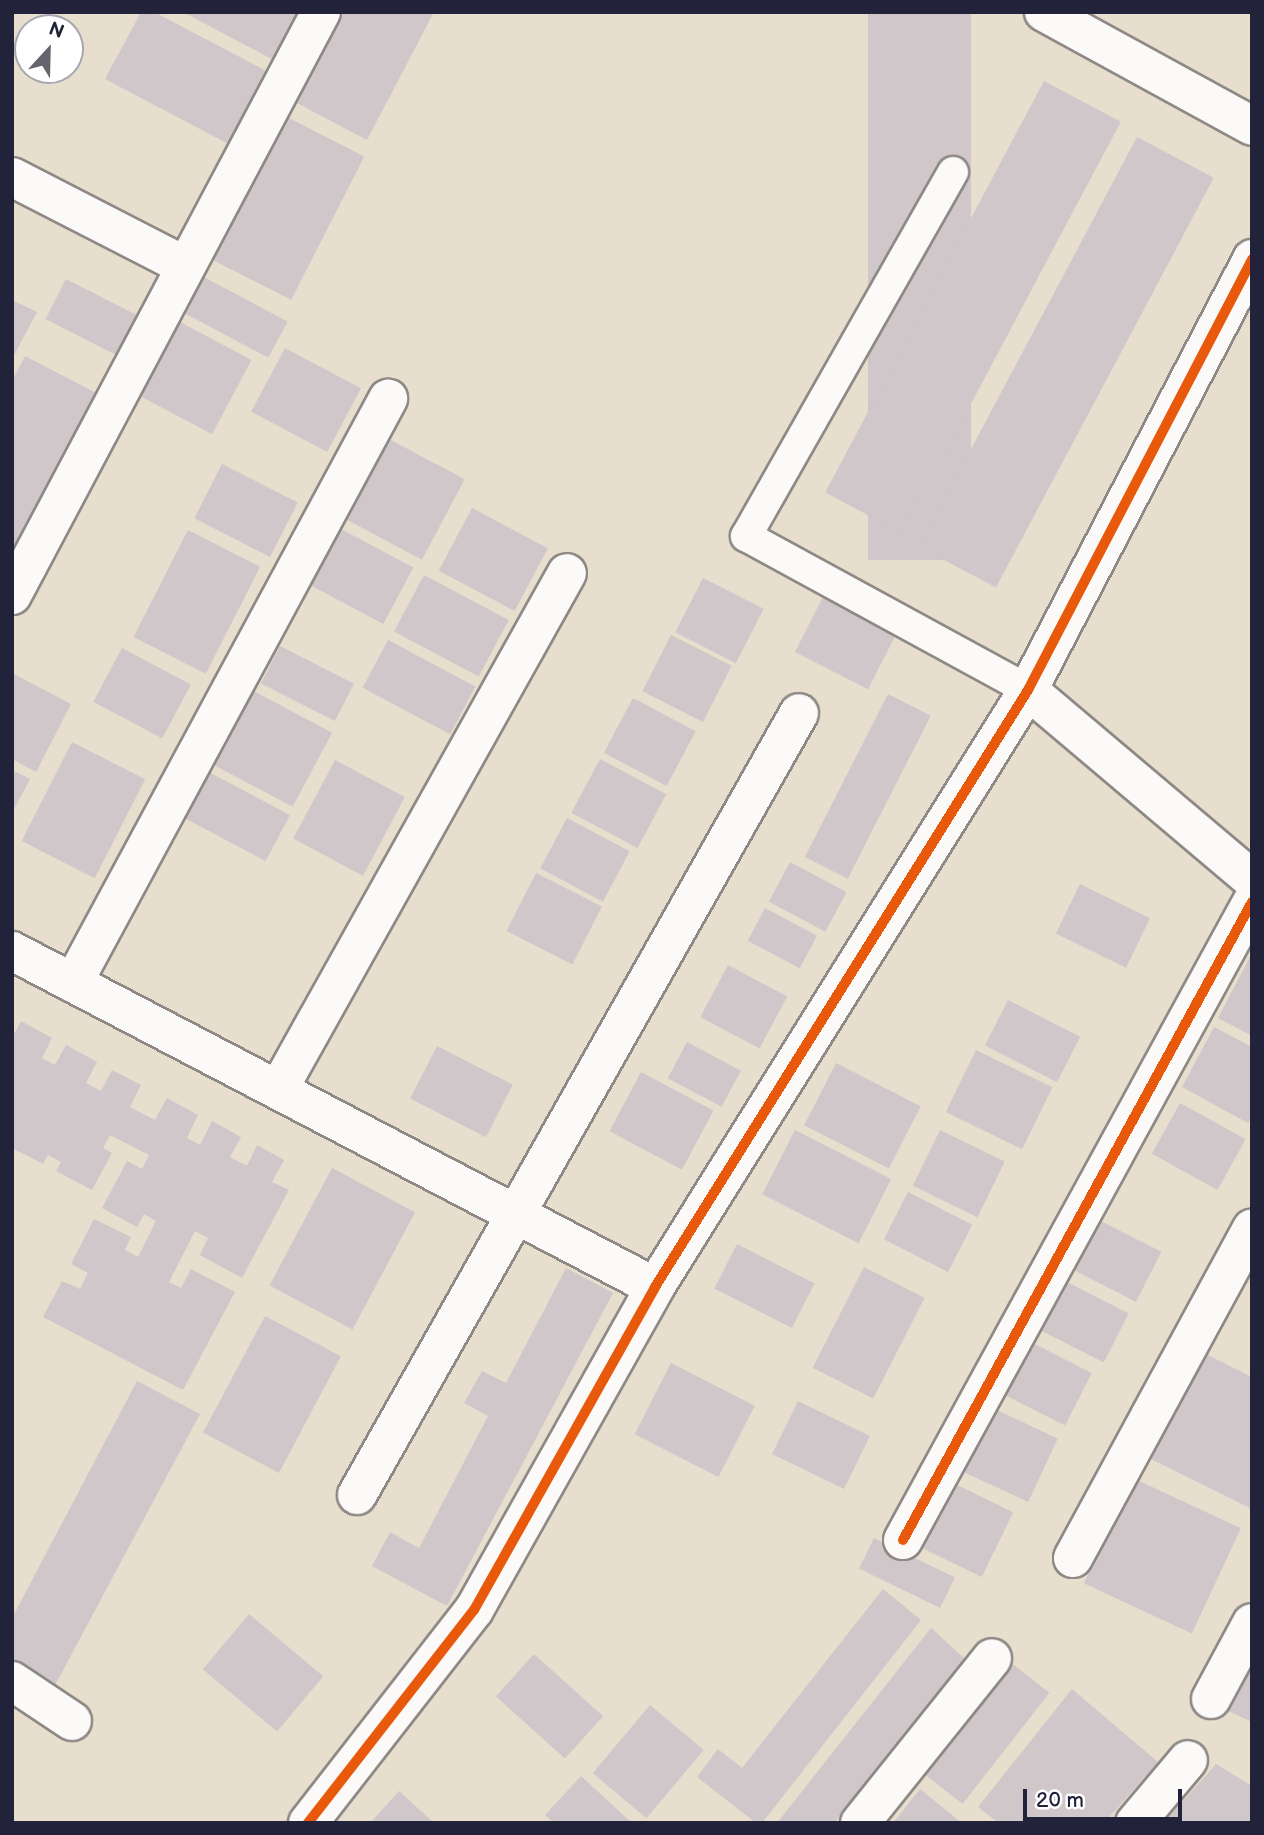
<!DOCTYPE html>
<style>
body{margin:0}
#map{position:relative;width:1264px;height:1835px;overflow:hidden;background:#e8dece;font-family:"Balsamiq Sans",sans-serif}
div>[style]{position:absolute}
[style*='--x']{left:calc(var(--x)*1px);top:calc(var(--y)*1px);width:calc(var(--w)*1px);rotate:calc(var(--a)*1deg)}
.building>*{inset:0;background:#cfc7c9;transform-origin:0 0}
.roads{filter:drop-shadow(2px 0 #8e8985) drop-shadow(-2px 0 #8e8985) drop-shadow(0 2px #8e8985) drop-shadow(0 -2px #8e8985)}
.lane>*{height:30px;margin:-15px;padding:0 15px;transform-origin:15px;border-radius:15px;background:#fcfaf8}
.street>*{height:38px;margin:-19px;padding:0 19px;transform-origin:19px;border-radius:19px;background:#fcfaf8}
.cycleway>*{height:10px;margin:-5px;padding:0 5px;transform-origin:5px;border-radius:5px;background:#e8590c}
span{translate:-50% -50%;white-space:nowrap;text-align:center;line-height:1.15;-webkit-text-stroke:5px #fff;paint-order:stroke}
.frame{position:absolute;inset:0;border:14px solid #22223b;pointer-events:none}
.north{position:absolute;left:14px;top:14px;width:70px;height:70px;box-sizing:border-box;background:#fff;border:2px solid #a7a7b1;border-radius:50%;rotate:22deg;font-size:19px;font-weight:700;line-height:28px;text-align:center;color:#22223b}
.north::after{content:'';display:block;margin:auto;width:24px;height:32px;background:#67646e;clip-path:polygon(50% 0,100% 100%,50% 72%,0 100%)}
.scale{position:absolute;left:1023px;top:1789px;width:159px;height:32px;box-sizing:border-box;border:4px solid #22223b;border-top:0;padding-left:9px;font-size:21px;line-height:24px;white-space:nowrap;color:#22223b;-webkit-text-stroke:5px #fff;paint-order:stroke}
</style>
<div id="map">
<div class="building">
<div style="clip-path:polygon(141px 12px,154px 12px,274px 75px,236px 148px,105px 79px)"></div>
<div style="clip-path:polygon(183px 12px,313px 12px,285px 66px)"></div>
<div style="clip-path:polygon(341px 12px,434px 12px,367px 140px,295px 102px)"></div>
<div style="left:868px;top:12px;width:103px;height:548px"></div>
<div style="left:1044px;top:81px;width:87px;height:466px;rotate:28deg"></div>
<div style="left:285px;top:116px;width:89px;height:161px;rotate:27deg"></div>
<div style="left:1137px;top:137px;width:87px;height:464px;rotate:28deg"></div>
<div style="left:202px;top:276px;width:97px;height:41px;rotate:28deg"></div>
<div style="left:66px;top:279px;width:89px;height:45px;rotate:27deg"></div>
<div style="clip-path:polygon(12px 300px,37px 312px,12px 359px)"></div>
<div style="left:180px;top:322px;width:81px;height:84px;rotate:28deg"></div>
<div style="left:285px;top:348px;width:86px;height:72px;rotate:28deg"></div>
<div style="clip-path:polygon(25px 356px,98px 394px,12px 558px,12px 381px)"></div>
<div style="left:387px;top:438px;width:88px;height:91px;rotate:28deg"></div>
<div style="left:222px;top:464px;width:85px;height:61px;rotate:27deg"></div>
<div style="left:472px;top:508px;width:86px;height:71px;rotate:28deg"></div>
<div style="left:341px;top:529px;width:82px;height:64px;rotate:28deg"></div>
<div style="left:188px;top:530px;width:81px;height:120px;rotate:27deg"></div>
<div style="left:424px;top:575px;width:96px;height:64px;rotate:28deg"></div>
<div style="left:703px;top:578px;width:68px;height:61px;rotate:27deg"></div>
<div style="left:824px;top:595px;width:82px;height:64px;rotate:27deg"></div>
<div style="left:671px;top:635px;width:68px;height:63px;rotate:27deg"></div>
<div style="left:388px;top:640px;width:99px;height:54px;rotate:28deg"></div>
<div style="left:280px;top:646px;width:83px;height:42px;rotate:27deg"></div>
<div style="left:122px;top:648px;width:78px;height:61px;rotate:28deg"></div>
<div style="clip-path:polygon(12px 673px,71px 704px,36px 772px,12px 759px)"></div>
<div style="left:250px;top:689px;width:93px;height:84px;rotate:28deg"></div>
<div style="left:888px;top:694px;width:48px;height:183px;rotate:27deg"></div>
<div style="left:633px;top:698px;width:71px;height:62px;rotate:28deg"></div>
<div style="left:72px;top:742px;width:82px;height:111px;rotate:27deg"></div>
<div style="left:600px;top:759px;width:75px;height:61px;rotate:28deg"></div>
<div style="left:335px;top:760px;width:79px;height:89px;rotate:28deg"></div>
<div style="clip-path:polygon(12px 770px,30px 779px,12px 813px)"></div>
<div style="left:207px;top:771px;width:94px;height:52px;rotate:28deg"></div>
<div style="left:567px;top:818px;width:71px;height:57px;rotate:28deg"></div>
<div style="left:790px;top:862px;width:64px;height:45px;rotate:28deg"></div>
<div style="left:536px;top:873px;width:74px;height:65px;rotate:27deg"></div>
<div style="left:1080px;top:884px;width:78px;height:55px;rotate:26deg"></div>
<div style="left:765px;top:908px;width:59px;height:37px;rotate:28deg"></div>
<div style="clip-path:polygon(1252px 953px,1252px 1036px,1218px 1018px)"></div>
<div style="left:728px;top:965px;width:67px;height:59px;rotate:28deg"></div>
<div style="left:1008px;top:1000px;width:81px;height:51px;rotate:27deg"></div>
<div style="clip-path:polygon(21px 1021px,52px 1038px,42px 1058px,55px 1065px,66px 1045px,97px 1062px,86px 1083px,101px 1091px,112px 1070px,141px 1085px,130px 1107px,155px 1120px,167px 1098px,198px 1115px,187px 1138px,200px 1145px,212px 1121px,241px 1137px,230px 1157px,247px 1166px,257px 1145px,284px 1160px,272px 1182px,289px 1190px,242px 1278px,200px 1255px,208px 1238px,195px 1231px,169px 1282px,181px 1288px,191px 1269px,235px 1292px,183px 1390px,43px 1317px,62px 1281px,80px 1289px,88px 1273px,71px 1264px,94px 1219px,131px 1237px,125px 1250px,138px 1257px,156px 1221px,144px 1214px,137px 1227px,102px 1208px,127px 1161px,142px 1169px,149px 1155px,110px 1135px,103px 1148px,112px 1153px,92px 1190px,56px 1171px,61px 1162px,48px 1155px,43px 1164px,12px 1148px,12px 1038px)"></div>
<div style="clip-path:polygon(1214px 1027px,1252px 1047px,1252px 1116px,1248px 1123px,1182px 1087px)"></div>
<div style="left:687px;top:1042px;width:61px;height:41px;rotate:28deg"></div>
<div style="left:437px;top:1046px;width:85px;height:59px;rotate:27deg"></div>
<div style="left:976px;top:1050px;width:85px;height:69px;rotate:26deg"></div>
<div style="left:836px;top:1063px;width:95px;height:70px;rotate:27deg"></div>
<div style="left:641px;top:1072px;width:82px;height:67px;rotate:28deg"></div>
<div style="left:1180px;top:1103px;width:75px;height:58px;rotate:29deg"></div>
<div style="left:795px;top:1130px;width:108px;height:72px;rotate:27deg"></div>
<div style="left:940px;top:1130px;width:72px;height:62px;rotate:26deg"></div>
<div style="left:332px;top:1168px;width:94px;height:133px;rotate:28deg"></div>
<div style="left:908px;top:1192px;width:72px;height:53px;rotate:27deg"></div>
<div style="left:1091px;top:1216px;width:79px;height:56px;rotate:27deg"></div>
<div style="left:737px;top:1244px;width:87px;height:50px;rotate:27deg"></div>
<div style="left:864px;top:1267px;width:68px;height:113px;rotate:27deg"></div>
<div style="clip-path:polygon(566px 1268px,613px 1293px,447px 1606px,372px 1566px,390px 1532px,419px 1548px,488px 1416px,464px 1403px,482px 1371px,506px 1383px)"></div>
<div style="left:1061px;top:1279px;width:76px;height:55px;rotate:27deg"></div>
<div style="left:265px;top:1316px;width:86px;height:132px;rotate:28deg"></div>
<div style="left:1025px;top:1339px;width:75px;height:59px;rotate:27deg"></div>
<div style="clip-path:polygon(1202px 1352px,1252px 1377px,1252px 1509px,1149px 1458px)"></div>
<div style="left:671px;top:1363px;width:94px;height:80px;rotate:27deg"></div>
<div style="clip-path:polygon(137px 1381px,200px 1414px,52px 1691px,12px 1661px,12px 1618px)"></div>
<div style="left:798px;top:1401px;width:80px;height:59px;rotate:26deg"></div>
<div style="left:988px;top:1406px;width:77px;height:70px;rotate:25deg"></div>
<div style="left:1133px;top:1478px;width:119px;height:116px;rotate:25deg"></div>
<div style="left:953px;top:1483px;width:67px;height:72px;rotate:26deg"></div>
<div style="left:874px;top:1538px;width:90px;height:34px;rotate:26deg"></div>
<div style="clip-path:polygon(883px 1589px,921px 1620px,762px 1823px,756px 1823px,697px 1777px,718px 1749px,742px 1768px)"></div>
<div style="left:249px;top:1614px;width:97px;height:72px;rotate:40deg"></div>
<div style="clip-path:polygon(931px 1628px,967px 1661px,834px 1823px,777px 1823px)"></div>
<div style="left:534px;top:1654px;width:93px;height:57px;rotate:42deg"></div>
<div style="clip-path:polygon(1252px 1660px,1252px 1722px,1226px 1710px)"></div>
<div style="left:1010px;top:1662px;width:50px;height:141px;rotate:38deg"></div>
<div style="clip-path:polygon(1072px 1689px,1158px 1762px,1104px 1823px,999px 1823px,978px 1807px)"></div>
<div style="left:650px;top:1705px;width:70px;height:89px;rotate:40deg"></div>
<div style="clip-path:polygon(1216px 1764px,1252px 1786px,1252px 1823px,1163px 1823px)"></div>
<div style="clip-path:polygon(581px 1776px,632px 1823px,554px 1823px,545px 1815px)"></div>
<div style="clip-path:polygon(920px 1789px,962px 1823px,893px 1823px)"></div>
<div style="clip-path:polygon(399px 1791px,434px 1823px,370px 1823px)"></div>
</div>
<div class="roads">
<div class="lane">
<div style="--x:953;--y:172;--w:419;--a:119.6"></div>
<div style="--x:746;--y:536;--w:321;--a:28.6"></div>
</div>
<div class="street">
<div style="--x:1044;--y:12;--w:237;--a:28.7"></div>
<div style="--x:12;--y:177;--w:195;--a:27.2"></div>
<div style="--x:12;--y:595;--w:660;--a:-62.08"></div>
<div style="--x:1028;--y:690;--w:293;--a:40.2"></div>
<div style="--x:12;--y:951;--w:725;--a:27.59"></div>
<div style="--x:73;--y:983;--w:664;--a:-61.66"></div>
<div style="--x:278;--y:1090;--w:592;--a:-60.8"></div>
<div style="--x:357;--y:1495;--w:898;--a:-60.52"></div>
<div style="--x:903;--y:1540;--w:727;--a:-61.32"></div>
<div style="--x:1073;--y:1558;--w:375;--a:-61.5"></div>
<div style="--x:12;--y:1681;--w:72;--a:33.7"></div>
<div style="--x:1211;--y:1699;--w:86;--a:-61.7"></div>
<div style="--x:308;--y:1823;--w:270;--a:-52.1"></div>
<div style="--x:474;--y:1610;--w:370;--a:-60.7"></div>
<div style="--x:655;--y:1287;--w:704;--a:-58"></div>
<div style="--x:1028;--y:690;--w:486;--a:-62.5"></div>
<div style="--x:860;--y:1823;--w:211;--a:-51.3"></div>
<div style="--x:1135;--y:1823;--w:82;--a:-49.9"></div>
</div>
</div>
<div class="cycleway">
<div style="--x:903;--y:1540;--w:727;--a:-61.32"></div>
<div style="--x:308;--y:1823;--w:270;--a:-52.1"></div>
<div style="--x:474;--y:1610;--w:370;--a:-60.7"></div>
<div style="--x:655;--y:1287;--w:704;--a:-58"></div>
<div style="--x:1028;--y:690;--w:486;--a:-62.5"></div>
</div>
<div class="frame"></div>
<div class="north">N</div>
<div class="scale">20 m</div>
</div>
